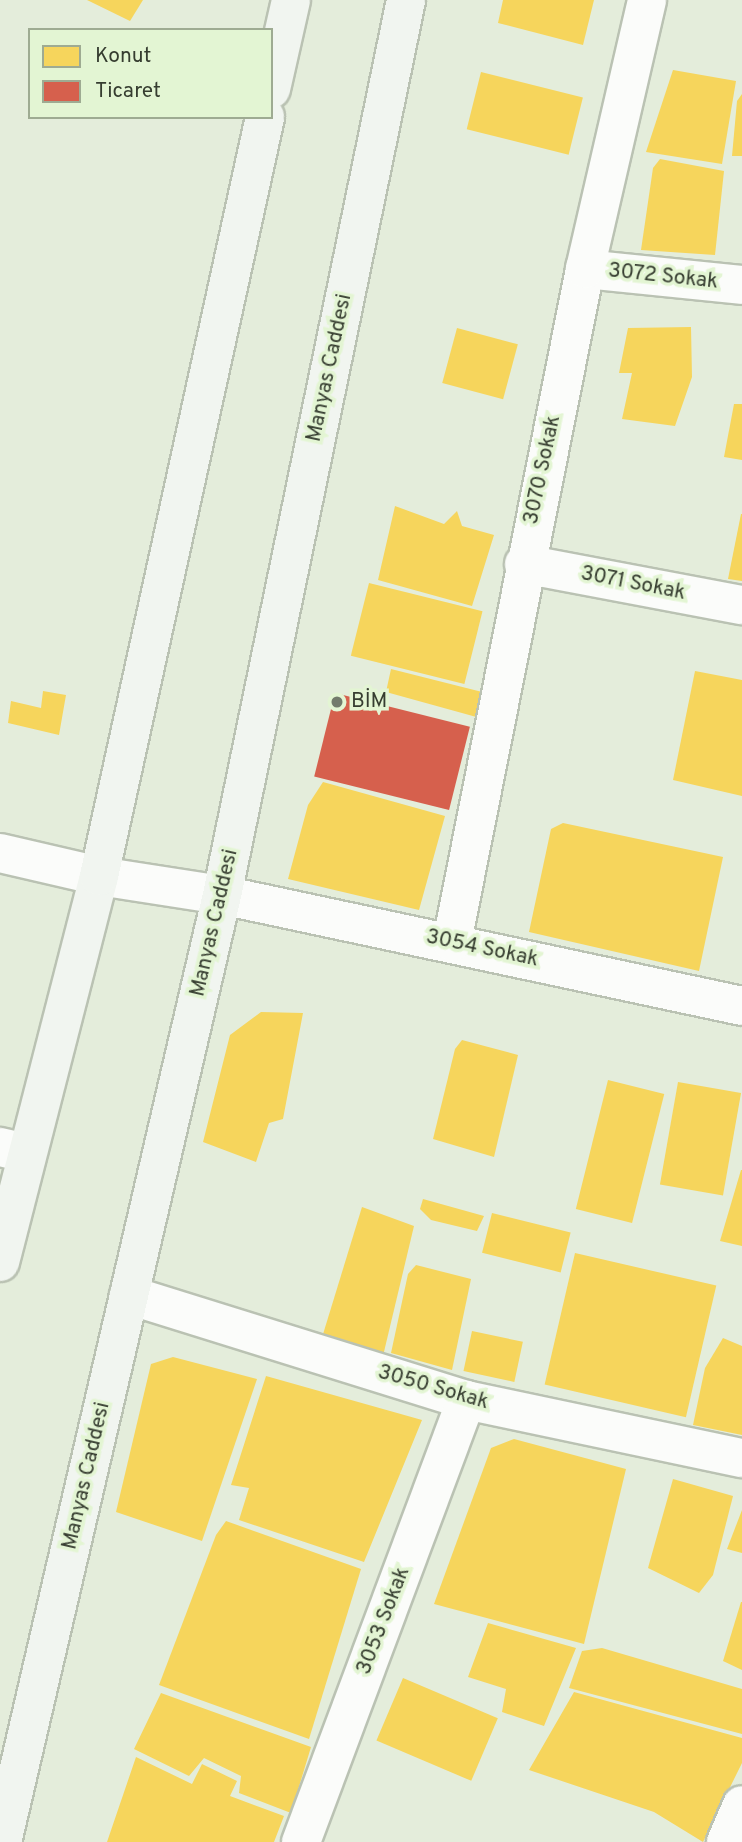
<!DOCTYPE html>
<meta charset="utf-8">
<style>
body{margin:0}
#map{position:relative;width:742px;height:1842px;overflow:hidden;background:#e4eddb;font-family:Overpass,sans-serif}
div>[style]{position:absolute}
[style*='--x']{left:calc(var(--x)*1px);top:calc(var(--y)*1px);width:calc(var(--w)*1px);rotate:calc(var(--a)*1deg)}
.homes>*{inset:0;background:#f6d55c;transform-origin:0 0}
.shops>*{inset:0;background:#d6604d;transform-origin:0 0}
.roads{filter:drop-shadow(2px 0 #bac2b3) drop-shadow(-2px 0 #bac2b3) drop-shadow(0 2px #bac2b3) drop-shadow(0 -2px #bac2b3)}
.minor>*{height:38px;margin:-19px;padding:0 19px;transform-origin:19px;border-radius:19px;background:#fbfcfa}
.secondary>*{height:38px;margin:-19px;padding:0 19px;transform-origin:19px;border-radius:19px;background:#f1f5f0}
.dots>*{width:19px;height:19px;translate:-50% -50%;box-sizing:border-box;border:4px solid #e3f5d3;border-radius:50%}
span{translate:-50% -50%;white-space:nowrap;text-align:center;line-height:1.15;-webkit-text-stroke:7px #e3f5d3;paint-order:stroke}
.street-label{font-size:21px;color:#363d30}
.poi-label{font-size:21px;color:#363d30}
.left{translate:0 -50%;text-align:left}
.legend{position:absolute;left:28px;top:28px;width:245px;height:91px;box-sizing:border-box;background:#e3f5d3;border:2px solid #9eab92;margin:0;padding:9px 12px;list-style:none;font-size:21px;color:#363d30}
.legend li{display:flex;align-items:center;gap:14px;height:35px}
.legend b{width:35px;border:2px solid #9eab92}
</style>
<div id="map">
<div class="homes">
<div style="clip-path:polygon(87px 0,143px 0,130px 21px)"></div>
<div style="clip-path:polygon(503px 0,594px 0,583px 45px,498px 23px)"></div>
<div style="clip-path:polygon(673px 70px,736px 81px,722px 164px,646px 152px)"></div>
<div style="left:481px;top:72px;width:105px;height:59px;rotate:14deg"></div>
<div style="clip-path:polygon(742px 94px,742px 156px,732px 156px,737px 101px)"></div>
<div style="clip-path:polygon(660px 159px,724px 171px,715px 255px,641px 250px,653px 168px)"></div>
<div style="clip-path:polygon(691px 327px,692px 377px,675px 426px,622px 419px,632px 373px,619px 373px,628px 328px)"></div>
<div style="left:457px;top:328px;width:63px;height:57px;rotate:15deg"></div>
<div style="clip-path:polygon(734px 404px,742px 404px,742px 460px,724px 457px)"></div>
<div style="clip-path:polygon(395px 506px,444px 524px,457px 511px,462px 526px,494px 535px,472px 606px,378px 580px)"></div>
<div style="clip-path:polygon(741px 514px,742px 514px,742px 581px,728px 579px)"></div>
<div style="left:369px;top:583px;width:117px;height:75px;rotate:14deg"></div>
<div style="clip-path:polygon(391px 669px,498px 696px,480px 718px,386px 692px)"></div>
<div style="clip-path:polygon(695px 671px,742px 680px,742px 796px,673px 780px)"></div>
<div style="clip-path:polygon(43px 691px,66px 695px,59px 735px,8px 723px,11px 701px,41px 708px)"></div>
<div style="clip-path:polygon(323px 782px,445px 816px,419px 910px,288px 879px,308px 805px)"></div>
<div style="clip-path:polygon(563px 823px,723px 857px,699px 971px,529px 932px,551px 829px)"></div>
<div style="clip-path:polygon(261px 1012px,303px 1013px,283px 1119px,269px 1123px,256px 1162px,203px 1142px,230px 1035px)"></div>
<div style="clip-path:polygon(462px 1040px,518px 1055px,494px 1157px,433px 1139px,455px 1049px)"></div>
<div style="left:608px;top:1080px;width:58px;height:133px;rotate:14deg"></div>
<div style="left:678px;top:1082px;width:64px;height:104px;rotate:10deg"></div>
<div style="clip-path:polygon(741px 1170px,742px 1170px,742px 1246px,720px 1241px)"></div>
<div style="clip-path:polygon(423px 1199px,484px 1216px,477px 1231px,431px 1220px,420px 1209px)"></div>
<div style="clip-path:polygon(362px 1207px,414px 1226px,383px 1356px,320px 1344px)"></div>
<div style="left:492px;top:1213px;width:81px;height:41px;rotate:14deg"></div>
<div style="left:575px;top:1253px;width:145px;height:135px;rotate:13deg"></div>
<div style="clip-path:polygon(416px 1265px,471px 1279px,452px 1370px,391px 1353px,408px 1274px)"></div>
<div style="left:472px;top:1331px;width:52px;height:41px;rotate:12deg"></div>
<div style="clip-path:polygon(723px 1338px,742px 1346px,742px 1435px,693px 1425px,705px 1368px)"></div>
<div style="clip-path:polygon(173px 1357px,257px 1379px,202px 1541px,116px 1512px,151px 1364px)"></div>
<div style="clip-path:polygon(266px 1376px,422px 1420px,364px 1562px,239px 1520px,249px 1488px,231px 1485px)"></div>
<div style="clip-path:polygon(514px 1439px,626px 1469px,584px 1644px,434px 1604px,491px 1448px)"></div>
<div style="clip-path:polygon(673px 1479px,733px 1496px,713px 1575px,699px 1593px,648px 1568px)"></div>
<div style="clip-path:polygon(742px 1510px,742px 1553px,727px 1549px)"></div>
<div style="clip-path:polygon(226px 1521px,361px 1569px,309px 1739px,159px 1685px,216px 1535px)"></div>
<div style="clip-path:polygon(741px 1602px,742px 1602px,742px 1670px,723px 1661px)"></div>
<div style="clip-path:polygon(488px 1623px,576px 1648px,544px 1726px,502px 1712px,506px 1689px,468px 1677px)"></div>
<div style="clip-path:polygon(602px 1648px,742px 1689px,742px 1734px,569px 1688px,582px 1651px)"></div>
<div style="left:403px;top:1678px;width:103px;height:68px;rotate:23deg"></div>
<div style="clip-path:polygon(574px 1692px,742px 1738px,742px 1763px,703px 1842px,654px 1812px,529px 1770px)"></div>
<div style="clip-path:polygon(161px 1693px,311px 1747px,291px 1813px,239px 1793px,241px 1776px,204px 1758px,189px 1776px,134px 1749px)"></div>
<div style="clip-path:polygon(136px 1757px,192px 1784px,202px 1764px,237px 1781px,230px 1796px,284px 1816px,274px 1842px,107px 1842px)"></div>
</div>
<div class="shops">
<div style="left:335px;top:693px;width:139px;height:86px;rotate:14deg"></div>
</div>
<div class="roads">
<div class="minor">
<div style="--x:585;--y:269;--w:158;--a:5.8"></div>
<div style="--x:524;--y:564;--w:222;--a:10.7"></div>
<div style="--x:0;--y:853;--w:102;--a:13.1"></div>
<div style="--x:99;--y:876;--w:124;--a:8.8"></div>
<div style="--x:222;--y:895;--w:532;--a:12.05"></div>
<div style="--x:452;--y:942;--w:686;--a:-78.82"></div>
<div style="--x:585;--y:269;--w:276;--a:-77"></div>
<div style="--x:0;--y:1147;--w:26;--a:13"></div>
<div style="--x:129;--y:1295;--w:353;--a:17.3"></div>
<div style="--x:466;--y:1400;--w:282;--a:11.9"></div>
<div style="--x:301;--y:1842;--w:472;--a:-69.5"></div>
<div style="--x:726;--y:1842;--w:40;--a:-66.6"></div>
</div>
<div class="secondary">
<div style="--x:271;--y:89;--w:91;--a:-77.3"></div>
<div style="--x:0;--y:1262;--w:398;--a:-75.6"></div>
<div style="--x:99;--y:876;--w:777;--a:-77.66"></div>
<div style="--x:2;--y:1842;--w:972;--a:-76.92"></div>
<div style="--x:222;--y:895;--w:914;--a:-78.38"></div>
</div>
</div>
<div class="dots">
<div style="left:337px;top:702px;background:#737b6c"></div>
</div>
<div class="street-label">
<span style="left:663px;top:277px;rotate:6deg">3072 Sokak</span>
<span style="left:330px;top:368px;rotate:-78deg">Manyas Caddesi</span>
<span style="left:543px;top:470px;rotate:-78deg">3070 Sokak</span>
<span style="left:633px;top:584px;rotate:11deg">3071 Sokak</span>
<span style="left:215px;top:923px;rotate:-77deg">Manyas Caddesi</span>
<span style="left:482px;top:949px;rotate:12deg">3054 Sokak</span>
<span style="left:433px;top:1388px;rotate:16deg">3050 Sokak</span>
<span style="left:87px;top:1476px;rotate:-77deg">Manyas Caddesi</span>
<span style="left:384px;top:1621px;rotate:-69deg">3053 Sokak</span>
</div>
<div class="poi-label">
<span class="left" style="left:351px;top:702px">BİM</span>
</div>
<ul class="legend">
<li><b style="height:19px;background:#f6d55c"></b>Konut</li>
<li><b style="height:19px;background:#d6604d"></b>Ticaret</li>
</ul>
</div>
